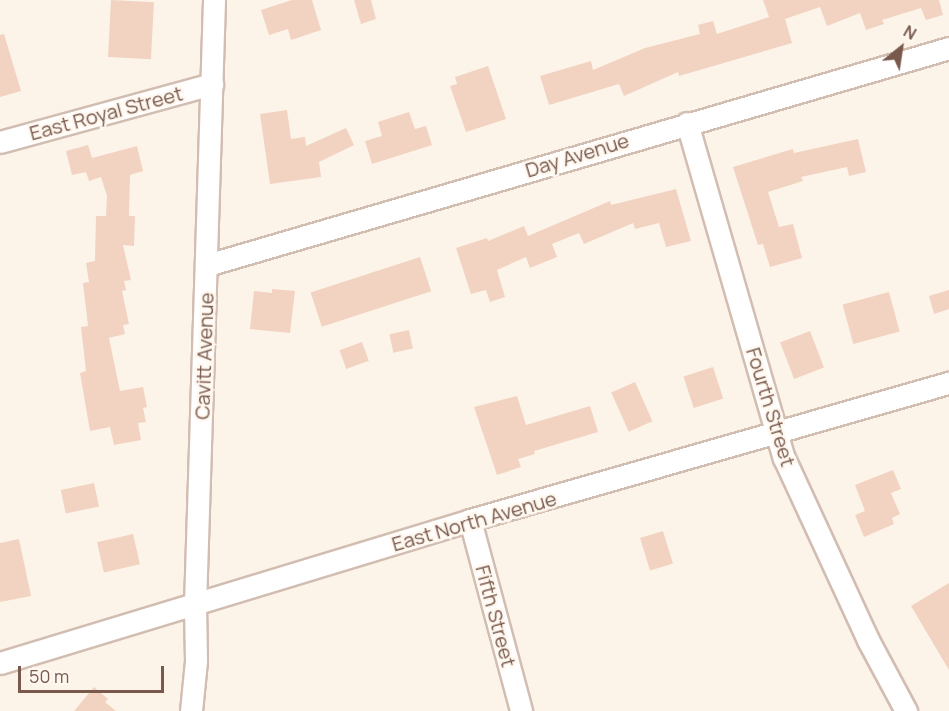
<!DOCTYPE html>
<style>
body{margin:0}
#map{position:relative;width:949px;height:711px;overflow:hidden;background:#fdf4e9;font-family:Manrope,sans-serif}
div>[style]{position:absolute}
[style*='--x']{left:calc(var(--x)*1px);top:calc(var(--y)*1px);width:calc(var(--w)*1px);rotate:calc(var(--a)*1deg)}
.building>*{inset:0;background:#f2d2c1;transform-origin:0 0}
.roads{filter:drop-shadow(2px 0 #d2bdb1) drop-shadow(-2px 0 #d2bdb1) drop-shadow(0 2px #d2bdb1) drop-shadow(0 -2px #d2bdb1)}
.minor>*{height:21px;margin:-10.5px;padding:0 10.5px;transform-origin:10.5px;border-radius:10.5px;background:#fff}
span{translate:-50% -50%;white-space:nowrap;text-align:center;line-height:1.15;-webkit-text-stroke:5px #fff8f0;paint-order:stroke}
.street-label{font-size:20px;color:#78594c}
.north{position:absolute;left:871px;top:18px;width:60px;height:60px;-webkit-text-stroke:4px #fff8f0;paint-order:stroke;rotate:30deg;font-size:16px;font-weight:700;line-height:24px;text-align:center;color:#78594c}
.north::after{content:'';display:block;margin:auto;width:21px;height:27px;background:#78594c;clip-path:polygon(50% 0,100% 100%,50% 72%,0 100%)}
.scale{position:absolute;left:18px;top:666px;width:146px;height:27px;box-sizing:border-box;border:3px solid #78594c;border-top:0;padding-left:8px;font-size:18px;line-height:21px;white-space:nowrap;color:#78594c;-webkit-text-stroke:4px #fff8f0;paint-order:stroke}
</style>
<div id="map">
<div class="building">
<div style="left:111px;top:0;width:43px;height:57px;rotate:3deg"></div>
<div style="clip-path:polygon(292px 0,312px 0,321px 30px,291px 40px,288px 29px,269px 35px,261px 10px)"></div>
<div style="clip-path:polygon(354px 0,371px 0,376px 19px,361px 24px)"></div>
<div style="clip-path:polygon(763px 0,939px 0,943px 15px,926px 20px,921px 8px,882px 20px,884px 24px,866px 30px,860px 13px,827px 26px,820px 7px,785px 19px,792px 43px,679px 76px,678px 72px,624px 96px,619px 84px,549px 105px,540px 76px,591px 61px,593px 70px,645px 48px,700px 34px,698px 25px,713px 21px,717px 34px,769px 17px)"></div>
<div style="clip-path:polygon(4px 34px,21px 91px,0 97px,0 35px)"></div>
<div style="clip-path:polygon(488px 66px,506px 119px,466px 132px,450px 86px,457px 84px,455px 77px)"></div>
<div style="clip-path:polygon(287px 110px,291px 139px,305px 137px,306px 146px,346px 128px,354px 145px,319px 162px,321px 177px,270px 184px,260px 114px)"></div>
<div style="clip-path:polygon(409px 112px,415px 129px,426px 126px,432px 145px,372px 164px,365px 141px,382px 136px,378px 122px)"></div>
<div style="clip-path:polygon(858px 139px,866px 172px,849px 176px,847px 167px,801px 177px,803px 181px,768px 192px,779px 227px,793px 224px,802px 258px,770px 267px,763px 244px,758px 245px,733px 167px,793px 149px,794px 153px)"></div>
<div style="clip-path:polygon(88px 145px,92px 158px,137px 146px,143px 171px,130px 175px,129px 216px,135px 216px,134px 246px,123px 245px,131px 280px,124px 281px,126px 290px,122px 291px,129px 324px,123px 325px,125px 334px,109px 338px,120px 391px,143px 387px,147px 407px,143px 408px,146px 422px,138px 423px,141px 440px,114px 445px,110px 427px,90px 431px,80px 373px,86px 371px,81px 327px,88px 326px,83px 283px,89px 282px,86px 263px,95px 261px,96px 216px,106px 216px,107px 196px,101px 177px,89px 181px,86px 172px,72px 175px,66px 151px)"></div>
<div style="clip-path:polygon(676px 189px,691px 241px,666px 247px,659px 223px,635px 229px,633px 223px,584px 244px,579px 233px,552px 244px,557px 257px,530px 268px,526px 257px,497px 270px,505px 297px,490px 302px,486px 290px,471px 294px,456px 248px,487px 238px,488px 241px,524px 226px,528px 236px,610px 201px,611px 205px)"></div>
<div style="left:420px;top:257px;width:36px;height:115px;rotate:72deg"></div>
<div style="clip-path:polygon(272px 289px,295px 291px,290px 333px,250px 329px,254px 291px,272px 293px)"></div>
<div style="clip-path:polygon(949px 290px,949px 309px,934px 314px,929px 296px)"></div>
<div style="left:889px;top:292px;width:41px;height:48px;rotate:75deg"></div>
<div style="left:409px;top:330px;width:19px;height:20px;rotate:78deg"></div>
<div style="left:810px;top:331px;width:39px;height:32px;rotate:69deg"></div>
<div style="left:362px;top:342px;width:20px;height:24px;rotate:70deg"></div>
<div style="left:713px;top:367px;width:33px;height:31px;rotate:72deg"></div>
<div style="left:635px;top:382px;width:43px;height:26px;rotate:66deg"></div>
<div style="clip-path:polygon(517px 396px,526px 425px,590px 406px,598px 432px,534px 451px,535px 454px,518px 459px,521px 467px,497px 475px,474px 407px)"></div>
<div style="clip-path:polygon(893px 470px,901px 489px,891px 493px,900px 514px,892px 518px,894px 524px,864px 537px,855px 515px,865px 511px,855px 485px)"></div>
<div style="left:94px;top:483px;width:24px;height:34px;rotate:78deg"></div>
<div style="left:663px;top:531px;width:34px;height:24px;rotate:73deg"></div>
<div style="left:133px;top:534px;width:31px;height:37px;rotate:77deg"></div>
<div style="clip-path:polygon(19px 539px,31px 596px,0 602px,0 543px)"></div>
<div style="clip-path:polygon(949px 583px,949px 670px,911px 606px)"></div>
<div style="clip-path:polygon(94px 687px,108px 699px,105px 702px,116px 711px,74px 711px)"></div>
</div>
<div class="roads">
<div class="minor">
<div style="--x:687;--y:123;--w:349;--a:73.9"></div>
<div style="--x:784;--y:458;--w:200;--a:65.2"></div>
<div style="--x:868;--y:640;--w:81;--a:61.8"></div>
<div style="--x:0;--y:142;--w:220;--a:-15.3"></div>
<div style="--x:207;--y:265;--w:773;--a:-16.3"></div>
<div style="--x:470;--y:520;--w:198;--a:75"></div>
<div style="--x:0;--y:663;--w:491;--a:-16.9"></div>
<div style="--x:470;--y:520;--w:498;--a:-16"></div>
<div style="--x:191;--y:711;--w:50;--a:-84.3"></div>
<div style="--x:196;--y:661;--w:56;--a:-91"></div>
<div style="--x:195;--y:605;--w:605;--a:-88.2"></div>
</div>
</div>
<div class="street-label">
<span style="left:106px;top:113px;rotate:-15deg">East Royal Street</span>
<span style="left:577px;top:155px;rotate:-17deg">Day Avenue</span>
<span style="left:204px;top:356px;rotate:-88deg">Cavitt Avenue</span>
<span style="left:771px;top:407px;rotate:73deg">Fourth Street</span>
<span style="left:474px;top:521px;rotate:-16deg">East North Avenue</span>
<span style="left:496px;top:616px;rotate:75deg">Fifth Street</span>
</div>
<div class="north">N</div>
<div class="scale">50 m</div>
</div>
